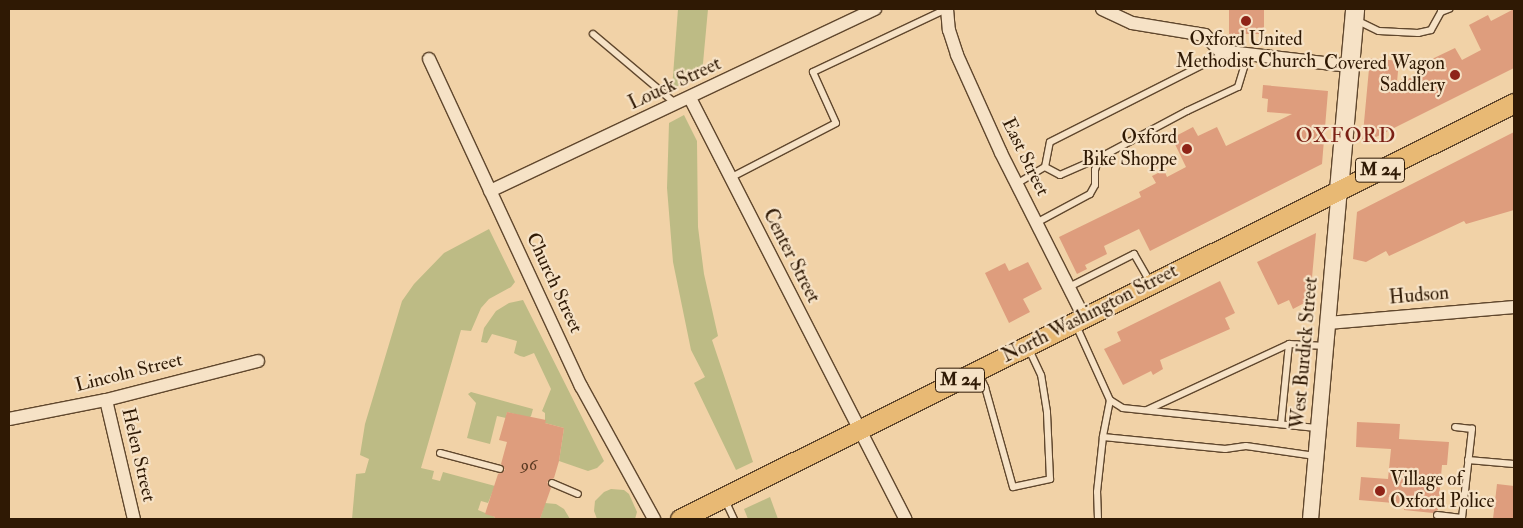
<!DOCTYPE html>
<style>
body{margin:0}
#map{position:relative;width:1523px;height:528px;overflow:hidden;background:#f1d2a7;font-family:"IM FELL Double Pica",serif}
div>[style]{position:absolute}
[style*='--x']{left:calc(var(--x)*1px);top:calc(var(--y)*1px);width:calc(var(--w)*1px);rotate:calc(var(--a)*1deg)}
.green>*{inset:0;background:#bdbb85}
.building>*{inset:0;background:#de9d7d;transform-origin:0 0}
.roads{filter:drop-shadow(1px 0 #60472d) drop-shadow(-1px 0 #60472d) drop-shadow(0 1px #60472d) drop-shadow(0 -1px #60472d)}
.service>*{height:6px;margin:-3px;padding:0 3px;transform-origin:3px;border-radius:3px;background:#f6e2c6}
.minor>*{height:12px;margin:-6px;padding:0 6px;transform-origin:6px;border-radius:6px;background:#f6e2c6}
.tertiary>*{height:15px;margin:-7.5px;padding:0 7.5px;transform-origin:7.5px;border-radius:7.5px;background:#f6e2c6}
.secondary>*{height:18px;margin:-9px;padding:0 9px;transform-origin:9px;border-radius:9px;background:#f6e2c6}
.primary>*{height:19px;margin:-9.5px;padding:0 9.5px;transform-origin:9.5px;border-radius:9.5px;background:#e8b974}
.dots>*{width:14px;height:14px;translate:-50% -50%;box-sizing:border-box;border:2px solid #f6e2c6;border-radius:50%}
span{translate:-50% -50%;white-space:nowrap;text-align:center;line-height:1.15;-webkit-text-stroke:4.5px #f6e2c6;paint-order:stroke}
.number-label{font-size:16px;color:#5b3a22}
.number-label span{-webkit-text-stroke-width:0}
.shield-label span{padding:1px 4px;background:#f6e2c6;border:1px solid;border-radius:4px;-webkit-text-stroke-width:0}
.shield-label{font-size:18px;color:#2f1904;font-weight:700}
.poi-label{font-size:19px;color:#2f1904}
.right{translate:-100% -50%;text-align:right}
.left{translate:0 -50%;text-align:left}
.street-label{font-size:19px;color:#2f1904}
.quarter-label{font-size:21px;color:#7a1f14;letter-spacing:1px}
.frame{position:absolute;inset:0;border:10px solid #2f1904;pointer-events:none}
</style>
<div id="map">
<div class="green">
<div style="clip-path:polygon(678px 9px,708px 9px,702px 74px,672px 89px)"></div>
<div style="clip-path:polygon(684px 115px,697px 141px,698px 227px,704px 274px,718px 336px,712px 340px,753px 462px,736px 470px,694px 383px,705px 377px,691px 350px,673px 262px,667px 188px,669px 123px)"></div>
<div style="clip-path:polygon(489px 229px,515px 282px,511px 287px,489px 299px,481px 308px,471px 331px,461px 330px,421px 468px,434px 471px,432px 479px,440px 481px,443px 472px,495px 486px,488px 503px,481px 501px,478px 510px,495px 517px,494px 519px,352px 519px,356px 474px,365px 473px,369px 459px,360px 455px,365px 424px,402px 301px,414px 284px,444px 253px)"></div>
<div style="clip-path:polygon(523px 300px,604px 461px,597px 468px,588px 471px,559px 461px,564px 428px,545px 423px,545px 413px,542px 411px,551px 389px,534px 353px,524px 357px,520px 356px,514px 353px,517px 341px,492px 334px,487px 343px,481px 342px,484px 328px,496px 311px,509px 303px)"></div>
<div style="clip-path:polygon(471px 392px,533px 409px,531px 416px,529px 418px,507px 412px,506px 418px,497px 416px,490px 444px,467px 438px,476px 403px,468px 394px)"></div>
<div style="clip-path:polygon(611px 489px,624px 490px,629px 494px,637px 512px,635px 519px,597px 519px,594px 511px,595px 501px,604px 492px)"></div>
<div style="clip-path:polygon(770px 497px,778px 519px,748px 519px,744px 509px)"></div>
<div style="clip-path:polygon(545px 503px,556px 504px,564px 509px,570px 519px,540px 519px)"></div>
</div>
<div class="building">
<div style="left:1229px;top:9px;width:35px;height:25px"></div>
<div style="clip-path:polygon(1514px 9px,1514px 68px,1362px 144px,1370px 58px,1399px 61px,1397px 82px,1407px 77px,1408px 79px,1435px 64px,1432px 59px,1455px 48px,1462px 60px,1481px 50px,1469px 25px,1488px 15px,1491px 21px)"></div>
<div style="clip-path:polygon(1263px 85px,1328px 91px,1322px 164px,1150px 251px,1139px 229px,1104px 246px,1107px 254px,1085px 265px,1087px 269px,1077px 274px,1059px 237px,1141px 197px,1139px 192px,1156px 183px,1152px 176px,1164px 170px,1167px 177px,1186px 167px,1172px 138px,1193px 127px,1198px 136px,1217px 127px,1226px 146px,1292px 114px,1267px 112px,1268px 99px,1262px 98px)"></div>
<div style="clip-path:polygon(1514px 132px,1514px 210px,1466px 224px,1464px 221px,1389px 256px,1386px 251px,1366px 262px,1353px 259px,1357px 212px)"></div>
<div style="clip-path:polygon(1316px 233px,1310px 300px,1293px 309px,1289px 300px,1278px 305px,1257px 262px)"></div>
<div style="clip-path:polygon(1028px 262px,1042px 289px,1023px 299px,1030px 312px,1009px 323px,985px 273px,1005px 263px,1009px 271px)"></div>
<div style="clip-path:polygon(1220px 281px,1235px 313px,1225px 318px,1230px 329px,1160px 360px,1163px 369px,1153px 375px,1151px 371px,1123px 385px,1104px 349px,1121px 341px,1117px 332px)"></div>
<div style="clip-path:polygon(507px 412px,546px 420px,545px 423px,564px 428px,559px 461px,554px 478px,547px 482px,551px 488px,540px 519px,494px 519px,495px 517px,485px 514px,498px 474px,505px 470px,501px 464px,507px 442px,499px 440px)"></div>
<div style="clip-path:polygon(1357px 422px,1400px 424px,1399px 439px,1449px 442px,1447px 465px,1442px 465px,1438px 510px,1433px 513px,1404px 510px,1405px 504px,1359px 500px,1361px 477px,1388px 479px,1391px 449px,1356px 447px)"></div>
<div style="clip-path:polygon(1497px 484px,1514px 486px,1514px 519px,1493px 519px)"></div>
</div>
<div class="roads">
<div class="service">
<div style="--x:1441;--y:9;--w:3;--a:90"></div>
<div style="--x:1441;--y:12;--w:9;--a:-21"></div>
<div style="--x:1356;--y:20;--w:25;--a:26"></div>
<div style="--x:1379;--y:31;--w:39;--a:3"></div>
<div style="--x:1418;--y:33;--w:13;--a:-13"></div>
<div style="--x:1431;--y:30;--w:21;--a:-61"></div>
<div style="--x:593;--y:34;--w:107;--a:40.1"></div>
<div style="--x:1045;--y:167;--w:25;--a:-79"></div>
<div style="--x:1050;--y:142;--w:197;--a:-26.8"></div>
<div style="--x:730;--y:178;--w:119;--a:-27.4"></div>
<div style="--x:836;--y:123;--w:56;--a:-114.3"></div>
<div style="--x:813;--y:72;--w:147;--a:-25.3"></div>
<div style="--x:1018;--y:183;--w:31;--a:-31"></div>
<div style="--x:1045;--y:167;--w:17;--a:28"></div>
<div style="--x:1060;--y:175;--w:43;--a:-23.6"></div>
<div style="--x:1036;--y:223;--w:61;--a:-28.2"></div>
<div style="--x:1090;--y:194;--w:10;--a:-61"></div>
<div style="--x:1095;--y:185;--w:15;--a:-90"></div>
<div style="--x:1095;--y:170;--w:13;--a:-72"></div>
<div style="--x:1099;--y:158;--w:100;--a:-28.1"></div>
<div style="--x:1187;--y:111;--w:56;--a:-25.2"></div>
<div style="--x:1238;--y:87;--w:34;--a:-73"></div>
<div style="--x:1069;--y:287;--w:73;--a:-26.9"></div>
<div style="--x:1134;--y:254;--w:34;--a:60"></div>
<div style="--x:1075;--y:323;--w:85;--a:65.6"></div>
<div style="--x:1110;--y:400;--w:15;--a:32"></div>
<div style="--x:1123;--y:408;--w:196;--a:5.9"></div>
<div style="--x:978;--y:372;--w:17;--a:65"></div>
<div style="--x:985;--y:387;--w:104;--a:74.4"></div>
<div style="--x:1013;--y:487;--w:38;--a:-12"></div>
<div style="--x:1050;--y:479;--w:67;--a:-92.6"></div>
<div style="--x:1047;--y:412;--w:37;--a:-99"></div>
<div style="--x:1041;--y:375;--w:31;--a:-115"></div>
<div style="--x:1110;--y:400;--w:38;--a:101"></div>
<div style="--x:1103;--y:437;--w:123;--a:5.6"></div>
<div style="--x:1225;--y:449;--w:21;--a:-8"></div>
<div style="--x:1246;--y:446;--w:70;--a:8.2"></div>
<div style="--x:1147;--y:410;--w:157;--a:-24.9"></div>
<div style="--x:1289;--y:344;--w:36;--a:3"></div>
<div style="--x:1281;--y:424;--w:80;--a:-84.3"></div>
<div style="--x:440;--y:453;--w:62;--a:14.9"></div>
<div style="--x:1468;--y:460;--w:46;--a:5"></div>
<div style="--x:552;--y:483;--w:28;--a:23"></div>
<div style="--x:725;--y:500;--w:21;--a:65"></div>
<div style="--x:1437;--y:515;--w:25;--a:7"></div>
<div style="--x:1462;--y:518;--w:90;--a:-83.6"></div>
<div style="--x:1472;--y:429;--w:17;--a:-173"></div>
<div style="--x:1098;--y:519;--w:27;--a:-92"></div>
<div style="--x:1097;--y:492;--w:55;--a:-83.8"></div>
</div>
<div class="minor">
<div style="--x:947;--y:9;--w:21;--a:85"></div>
<div style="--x:949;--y:30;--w:26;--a:72"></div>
<div style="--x:957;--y:55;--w:107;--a:65.8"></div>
<div style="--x:1001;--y:153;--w:184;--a:63.2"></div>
<div style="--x:1102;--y:9;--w:33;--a:25"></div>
<div style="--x:1132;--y:23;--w:74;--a:9.3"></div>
<div style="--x:1205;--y:35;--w:22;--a:47"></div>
<div style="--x:1220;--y:51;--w:131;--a:6.6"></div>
<div style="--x:429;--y:59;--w:361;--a:65.1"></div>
<div style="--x:581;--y:386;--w:152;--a:61.2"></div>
<div style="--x:690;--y:98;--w:473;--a:62.9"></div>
<div style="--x:490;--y:191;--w:426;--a:-25.3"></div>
<div style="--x:1328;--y:323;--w:187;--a:-4.9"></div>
<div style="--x:106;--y:400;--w:122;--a:76.8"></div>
<div style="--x:9;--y:419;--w:99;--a:-11.1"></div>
<div style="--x:106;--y:400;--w:157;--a:-14.4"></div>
</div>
<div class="tertiary">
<div style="--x:1310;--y:519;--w:330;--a:-85"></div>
</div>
<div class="secondary">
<div style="--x:1339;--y:190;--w:182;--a:-84.9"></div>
</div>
<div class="primary">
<div style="--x:680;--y:519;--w:932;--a:-26.51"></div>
</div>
</div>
<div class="dots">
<div style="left:1246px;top:21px;background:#8f2418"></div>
<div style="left:1455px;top:75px;background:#8f2418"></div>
<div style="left:1187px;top:149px;background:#8f2418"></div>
<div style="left:1380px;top:491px;background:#8f2418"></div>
</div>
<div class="number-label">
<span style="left:529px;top:465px">96</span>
</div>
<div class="shield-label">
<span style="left:1380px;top:170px">M 24</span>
<span style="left:960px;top:380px">M 24</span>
</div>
<div class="poi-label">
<span style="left:1246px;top:51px">Oxford United<br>Methodist Church</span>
<span class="right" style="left:1445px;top:75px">Covered Wagon<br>Saddlery</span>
<span class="right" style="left:1177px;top:149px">Oxford<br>Bike Shoppe</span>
<span class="left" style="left:1390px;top:491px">Village of<br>Oxford Police</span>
</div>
<div class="street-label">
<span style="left:675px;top:84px;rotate:-25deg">Louck Street</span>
<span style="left:1025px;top:157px;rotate:64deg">East Street</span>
<span style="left:791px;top:256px;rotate:63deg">Center Street</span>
<span style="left:554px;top:283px;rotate:65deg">Church Street</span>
<span style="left:1419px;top:296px;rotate:-5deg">Hudson</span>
<span style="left:1090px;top:314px;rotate:-27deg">North Washington Street</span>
<span style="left:1305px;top:353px;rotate:-85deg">West Burdick Street</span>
<span style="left:129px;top:373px;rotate:-14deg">Lincoln Street</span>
<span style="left:138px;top:455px;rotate:77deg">Helen Street</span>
</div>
<div class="quarter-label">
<span style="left:1346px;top:136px">OXFORD</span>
</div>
<div class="frame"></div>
</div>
